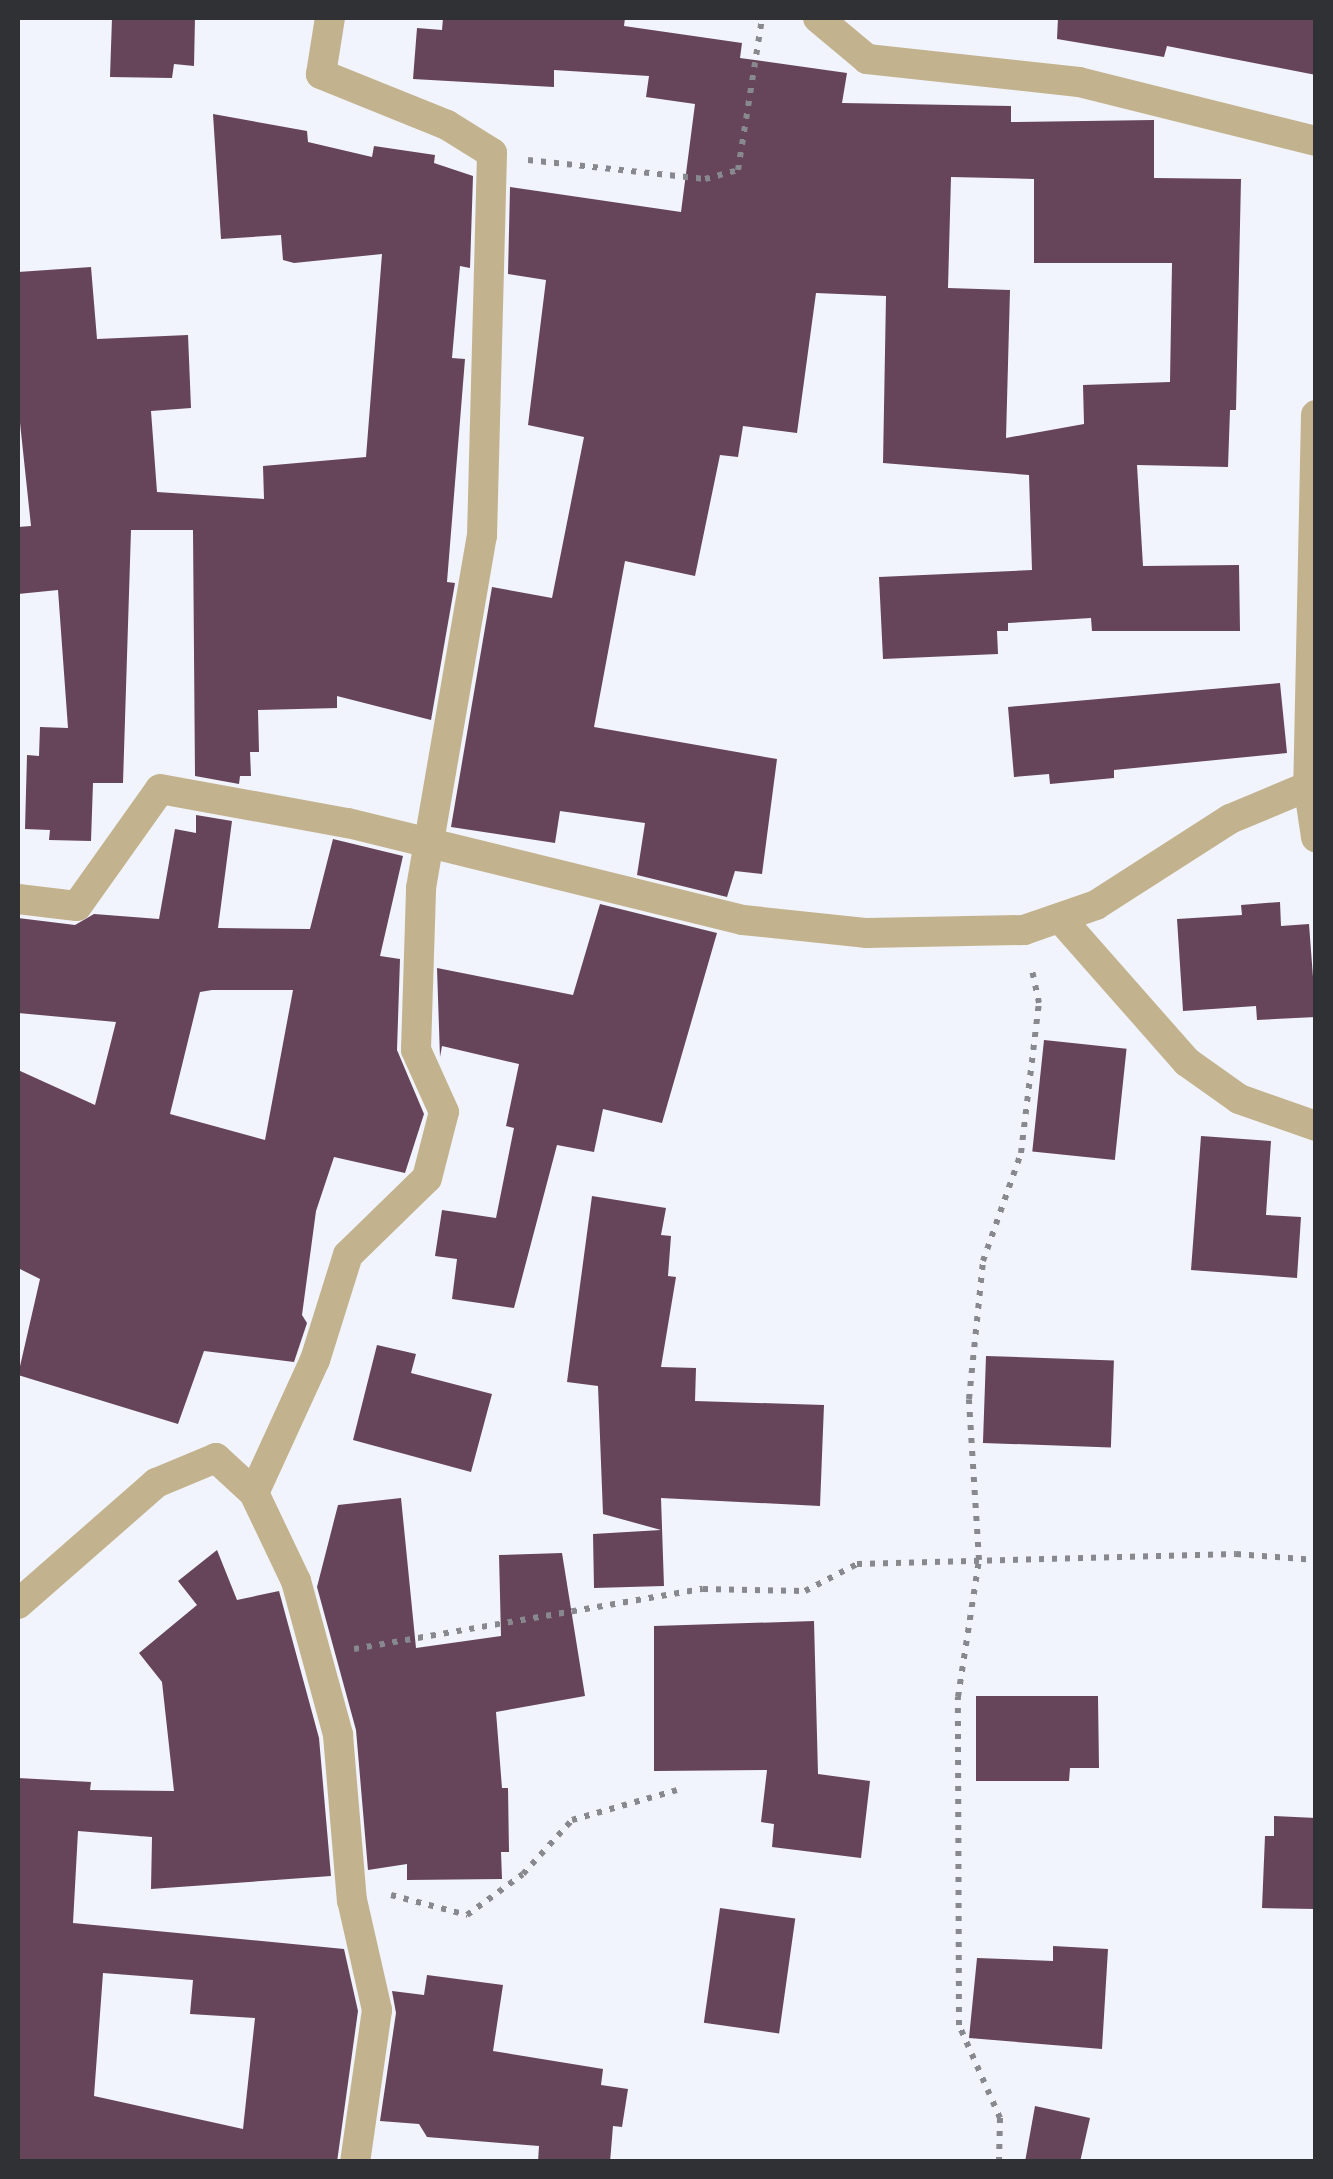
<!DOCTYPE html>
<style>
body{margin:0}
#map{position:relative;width:1333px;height:2179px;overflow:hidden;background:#f1f4fc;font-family:Overpass,sans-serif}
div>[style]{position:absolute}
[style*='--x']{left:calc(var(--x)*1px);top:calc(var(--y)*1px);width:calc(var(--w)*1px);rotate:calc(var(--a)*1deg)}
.building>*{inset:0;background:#66445a;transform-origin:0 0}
.path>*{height:6px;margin-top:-3px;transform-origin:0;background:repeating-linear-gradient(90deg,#87898e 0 5px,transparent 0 13px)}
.street>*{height:30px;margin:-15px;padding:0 15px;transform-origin:15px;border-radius:15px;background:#c3b28e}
span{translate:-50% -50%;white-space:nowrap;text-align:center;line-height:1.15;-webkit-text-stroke:10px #fff;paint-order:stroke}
.frame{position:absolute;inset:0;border:20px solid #303134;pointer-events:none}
</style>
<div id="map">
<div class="building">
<div style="clip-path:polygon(112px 18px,195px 18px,194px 66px,174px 64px,172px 78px,110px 77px)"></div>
<div style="clip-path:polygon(evenodd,443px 18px,625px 18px,624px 26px,742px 43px,740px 58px,847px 73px,842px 103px,1011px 106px,1011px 122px,1154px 120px,1154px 178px,1241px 179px,1236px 410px,1230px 410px,1228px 467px,1137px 465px,1143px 566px,1239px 565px,1240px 631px,1092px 631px,1091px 618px,1008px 623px,1008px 631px,997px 631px,998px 654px,883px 659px,879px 577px,1032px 570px,1029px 475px,883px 463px,886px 296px,816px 293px,797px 433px,743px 426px,738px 457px,720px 455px,695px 576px,625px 561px,594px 727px,777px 759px,762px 874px,735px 871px,727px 897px,637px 875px,645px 823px,560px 811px,555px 843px,451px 827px,492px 587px,552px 598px,584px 437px,528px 425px,546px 280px,508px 274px,510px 187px,681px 212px,695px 104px,646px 97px,649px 76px,554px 70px,554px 87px,413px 79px,417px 28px,442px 30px,443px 18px,951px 177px,1034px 179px,1034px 263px,1172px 263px,1170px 382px,1083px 385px,1084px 424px,1006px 438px,1010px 290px,948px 288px,951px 177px)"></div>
<div style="clip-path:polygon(1058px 18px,1316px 18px,1316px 75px,1167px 46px,1164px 57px,1057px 39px)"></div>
<div style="clip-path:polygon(213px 114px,307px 131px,308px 142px,372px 157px,374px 146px,435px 155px,434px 163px,473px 176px,470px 268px,460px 266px,452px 358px,465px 359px,447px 582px,455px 583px,431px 720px,337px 696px,337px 708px,258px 710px,259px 752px,250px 752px,251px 776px,240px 776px,239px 784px,195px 776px,193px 530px,131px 530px,123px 783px,93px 783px,91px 841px,49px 840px,50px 830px,25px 829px,27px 755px,39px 756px,40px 727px,68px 728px,58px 590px,18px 594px,18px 527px,31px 526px,18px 404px,18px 272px,91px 267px,97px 339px,188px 335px,191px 408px,151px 411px,157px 492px,264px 499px,263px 466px,366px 457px,382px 254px,294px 263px,283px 260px,281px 235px,221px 239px)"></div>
<div style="clip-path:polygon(1280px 683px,1287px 753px,1114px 770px,1114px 778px,1050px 784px,1049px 774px,1014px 777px,1008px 707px)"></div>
<div style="clip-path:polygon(evenodd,196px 815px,232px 821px,218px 928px,310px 929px,333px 839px,403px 856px,380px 956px,400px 959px,397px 1050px,424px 1114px,405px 1173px,334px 1157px,316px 1211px,302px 1315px,307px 1323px,294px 1362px,204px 1351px,178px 1424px,18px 1375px,40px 1279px,18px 1268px,18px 1070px,95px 1105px,116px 1022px,18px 1013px,18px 918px,75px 925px,94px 914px,159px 919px,175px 829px,196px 833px,196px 815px,212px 990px,293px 990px,265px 1140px,170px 1114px,200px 992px,212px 990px)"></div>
<div style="clip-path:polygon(1280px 902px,1281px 926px,1309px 924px,1316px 1017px,1257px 1020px,1256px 1006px,1183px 1011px,1177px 919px,1242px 915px,1241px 905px)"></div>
<div style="clip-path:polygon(600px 904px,717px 933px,662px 1123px,603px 1109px,594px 1152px,557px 1145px,514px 1308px,452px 1299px,457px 1259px,435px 1256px,442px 1210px,496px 1218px,514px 1128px,506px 1126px,519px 1064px,442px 1046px,440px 1057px,437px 968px,573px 995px)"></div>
<div style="left:1044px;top:1040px;width:83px;height:112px;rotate:6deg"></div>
<div style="clip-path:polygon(1201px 1136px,1271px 1141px,1266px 1215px,1301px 1217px,1297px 1278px,1191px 1270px)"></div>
<div style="clip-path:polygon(592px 1196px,666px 1208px,661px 1235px,671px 1236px,668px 1276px,676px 1277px,661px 1367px,696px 1368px,695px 1401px,824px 1405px,820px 1506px,661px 1498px,664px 1586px,594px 1588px,593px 1534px,661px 1530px,603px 1514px,598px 1386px,567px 1382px)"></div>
<div style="clip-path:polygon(377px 1345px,416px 1354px,411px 1373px,492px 1394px,471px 1472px,353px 1440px)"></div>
<div style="left:986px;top:1356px;width:128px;height:87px;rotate:2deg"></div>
<div style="clip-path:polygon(401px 1498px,416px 1648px,501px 1636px,499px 1555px,562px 1553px,585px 1696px,496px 1712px,502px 1788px,508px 1788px,509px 1852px,501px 1852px,502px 1879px,407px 1880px,407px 1864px,368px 1870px,356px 1730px,317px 1587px,338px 1505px)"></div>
<div style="clip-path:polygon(evenodd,217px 1550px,237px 1600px,279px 1591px,319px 1738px,331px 1876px,151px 1889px,152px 1837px,78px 1831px,73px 1923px,344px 1949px,358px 2011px,337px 2162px,18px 2162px,18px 1778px,91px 1782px,90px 1790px,174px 1791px,162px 1682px,139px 1653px,197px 1605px,178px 1581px,217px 1550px,103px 1973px,193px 1980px,190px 2014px,255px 2018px,243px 2129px,94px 2096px,103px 1973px)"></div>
<div style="clip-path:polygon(814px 1621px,818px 1774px,870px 1781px,861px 1858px,772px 1847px,774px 1824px,761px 1822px,767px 1770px,654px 1771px,654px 1626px)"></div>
<div style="clip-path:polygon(976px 1696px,1098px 1696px,1099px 1768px,1070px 1768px,1069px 1781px,976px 1781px)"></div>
<div style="clip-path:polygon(1274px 1816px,1316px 1818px,1316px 1909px,1262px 1908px,1265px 1836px,1274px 1836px)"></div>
<div style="left:720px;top:1908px;width:76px;height:116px;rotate:8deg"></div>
<div style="clip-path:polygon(1053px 1946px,1108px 1949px,1102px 2049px,969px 2038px,977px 1958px,1053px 1961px)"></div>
<div style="clip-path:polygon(427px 1975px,503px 1985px,493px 2051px,603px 2069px,601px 2085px,628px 2089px,622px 2127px,613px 2126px,610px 2162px,538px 2162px,539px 2146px,427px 2137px,419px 2124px,380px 2121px,396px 2013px,392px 1991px,424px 1995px)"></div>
<div style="clip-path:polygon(1035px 2106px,1090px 2118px,1080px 2162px,1025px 2162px)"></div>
</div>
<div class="path">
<div style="--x:528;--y:160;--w:178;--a:6.1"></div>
<div style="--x:705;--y:179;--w:34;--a:-15"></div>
<div style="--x:738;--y:170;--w:154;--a:-81"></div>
<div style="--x:354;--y:1649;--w:354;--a:-9.8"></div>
<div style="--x:703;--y:1589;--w:102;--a:1.1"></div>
<div style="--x:805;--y:1591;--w:59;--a:-27.4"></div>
<div style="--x:857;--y:1564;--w:379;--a:-1.5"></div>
<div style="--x:1236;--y:1554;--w:80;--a:4.3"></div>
<div style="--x:391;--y:1895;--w:79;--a:14.7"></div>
<div style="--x:467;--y:1915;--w:69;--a:-36.2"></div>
<div style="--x:523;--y:1874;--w:73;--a:-47.8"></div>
<div style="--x:572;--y:1820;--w:109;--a:-15.9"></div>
<div style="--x:999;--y:2162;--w:44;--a:-88.7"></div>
<div style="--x:1000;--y:2118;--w:102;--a:-113.8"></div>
<div style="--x:959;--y:2025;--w:328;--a:-90.2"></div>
<div style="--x:958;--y:1697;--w:139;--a:-81.3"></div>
<div style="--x:979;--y:1560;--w:161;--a:-93.6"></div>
<div style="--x:969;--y:1399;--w:139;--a:-84.2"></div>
<div style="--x:983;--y:1261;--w:114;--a:-70.6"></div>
<div style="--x:1021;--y:1153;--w:151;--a:-83.2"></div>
<div style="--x:1039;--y:1003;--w:38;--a:-102"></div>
</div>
<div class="street">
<div style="--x:818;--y:18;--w:64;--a:39.9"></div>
<div style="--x:867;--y:59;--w:213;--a:6.2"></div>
<div style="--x:1079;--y:82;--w:244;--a:14"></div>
<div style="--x:1316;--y:415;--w:368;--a:91.2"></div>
<div style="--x:1308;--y:783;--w:55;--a:81.6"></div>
<div style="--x:18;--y:899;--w:59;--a:6.8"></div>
<div style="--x:77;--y:906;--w:143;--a:-54.6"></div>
<div style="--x:160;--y:789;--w:191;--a:10.3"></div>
<div style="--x:348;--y:823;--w:407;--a:13.8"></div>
<div style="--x:743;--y:920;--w:125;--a:6"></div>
<div style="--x:867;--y:933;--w:157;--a:-1.1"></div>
<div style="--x:1024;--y:930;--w:76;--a:-19.1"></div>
<div style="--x:1096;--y:905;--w:159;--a:-32.7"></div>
<div style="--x:1230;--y:819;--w:93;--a:-22.7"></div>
<div style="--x:1060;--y:918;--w:192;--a:48.6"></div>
<div style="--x:1187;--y:1062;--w:64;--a:35.4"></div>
<div style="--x:1239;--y:1099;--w:82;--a:19.3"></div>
<div style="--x:254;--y:1493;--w:146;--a:-65.4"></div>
<div style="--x:315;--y:1360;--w:110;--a:-72.6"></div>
<div style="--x:348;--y:1255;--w:110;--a:-44.3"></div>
<div style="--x:427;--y:1178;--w:68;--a:-75.6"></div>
<div style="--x:444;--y:1112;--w:68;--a:-114.3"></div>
<div style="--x:416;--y:1050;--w:162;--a:-88.2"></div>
<div style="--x:421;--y:888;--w:357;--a:-80.2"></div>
<div style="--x:482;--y:536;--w:383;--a:-88.5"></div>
<div style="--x:492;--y:153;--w:53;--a:-148.1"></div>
<div style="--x:447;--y:125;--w:136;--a:-158"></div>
<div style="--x:321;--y:74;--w:57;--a:-80.9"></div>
<div style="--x:18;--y:1604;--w:184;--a:-41.2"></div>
<div style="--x:156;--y:1483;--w:65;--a:-22.6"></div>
<div style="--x:216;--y:1458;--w:52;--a:42.6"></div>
<div style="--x:254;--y:1493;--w:98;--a:64.5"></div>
<div style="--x:296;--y:1581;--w:160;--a:74.7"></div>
<div style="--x:338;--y:1735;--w:166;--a:85.2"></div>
<div style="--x:352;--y:1900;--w:113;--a:77.2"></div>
<div style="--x:377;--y:2010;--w:154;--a:98.2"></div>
</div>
<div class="frame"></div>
</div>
